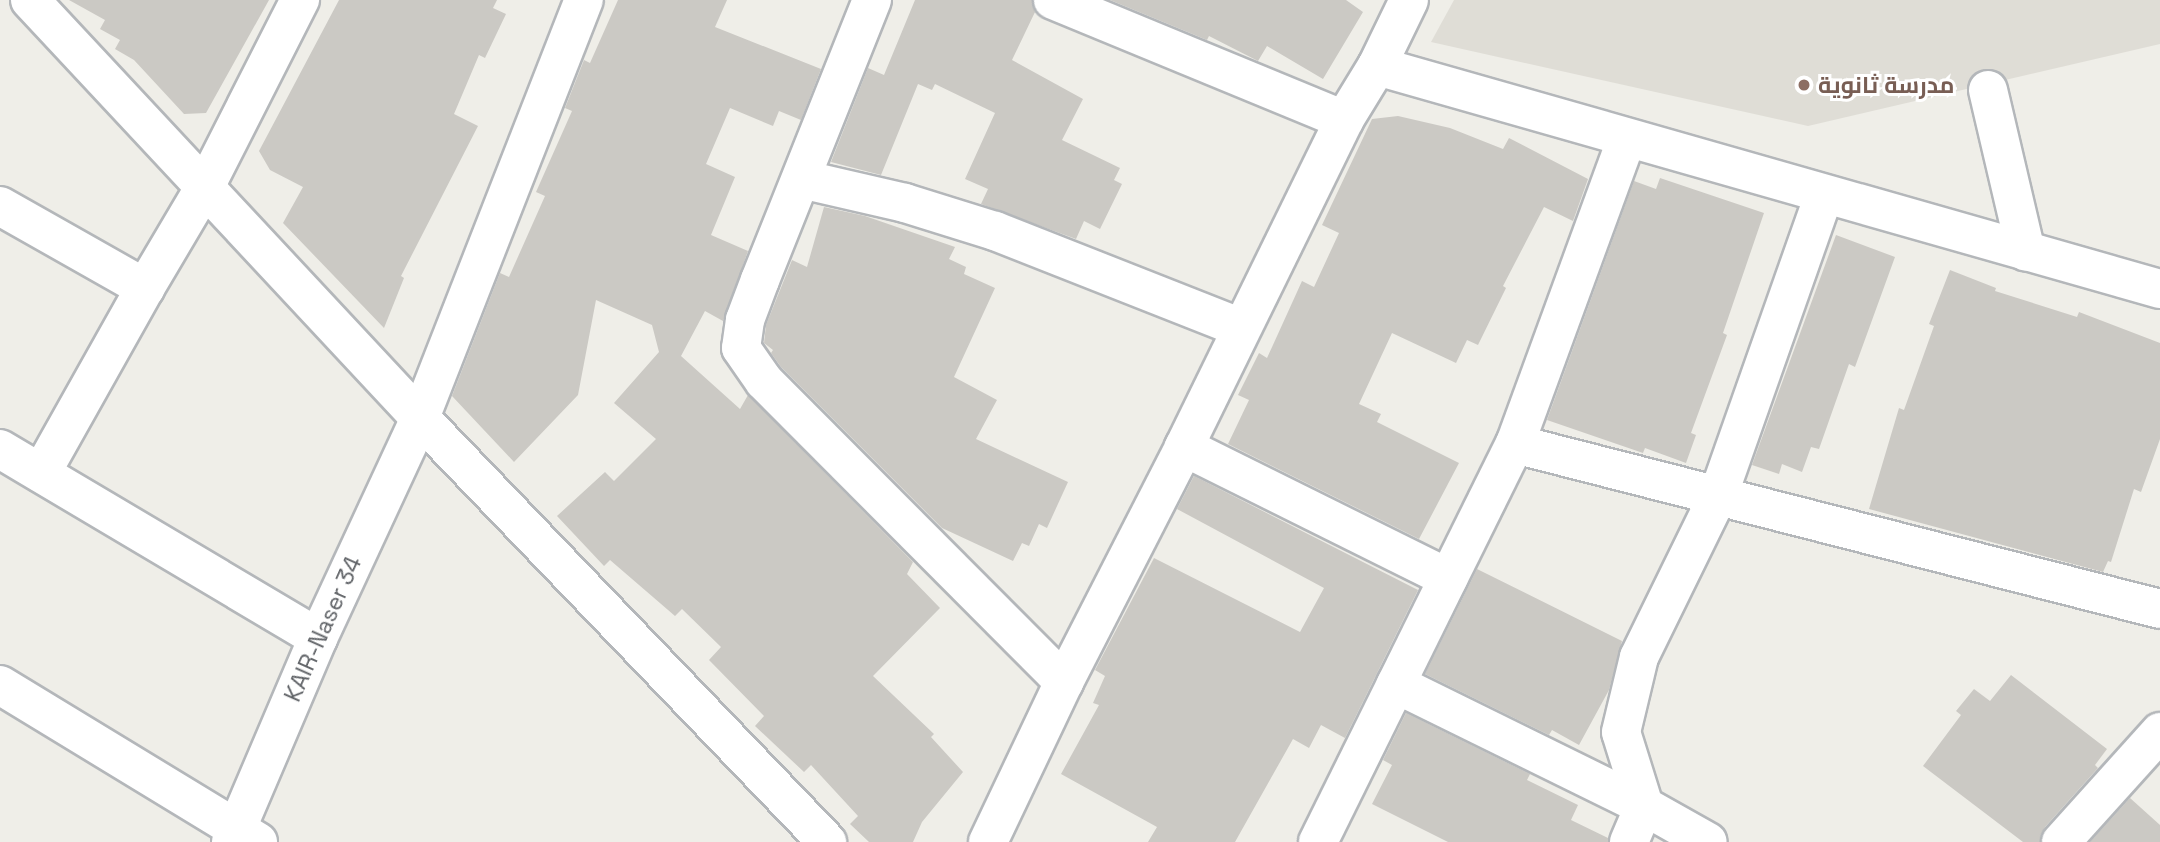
<!DOCTYPE html>
<meta charset="utf-8">
<style>
body{margin:0}
#map{position:relative;width:2160px;height:842px;overflow:hidden;background:#efeee8;font-family:"Space Grotesk",Cairo,sans-serif}
div>[style]{position:absolute}
[style*='--x']{left:calc(var(--x)*1px);top:calc(var(--y)*1px);width:calc(var(--w)*1px);rotate:calc(var(--a)*1deg)}
.education>*{inset:0;background:#dfddd6}
.building>*{inset:0;background:#cbc9c4}
.roads{filter:drop-shadow(2px 0 #b4b7ba) drop-shadow(-2px 0 #b4b7ba) drop-shadow(0 2px #b4b7ba) drop-shadow(0 -2px #b4b7ba)}
.minor>*{height:38px;margin:-19px;padding:0 19px;transform-origin:19px;border-radius:19px;background:#fff}
.dots>*{width:19px;height:19px;translate:-50% -50%;box-sizing:border-box;border:4px solid #fff;border-radius:50%}
span{translate:-50% -50%;white-space:nowrap;text-align:center;line-height:1.15;-webkit-text-stroke:6px #fff;paint-order:stroke}
.education-label{font-size:23px;color:#785e54;font-weight:700}
.left{translate:0 -50%;text-align:left}
.street-label{font-size:23px;color:#5f6266}
</style>
<div id="map">
<div class="education">
<div style="clip-path:polygon(1454px 0,2160px 0,2160px 44px,1808px 126px,1431px 42px)"></div>
</div>
<div class="building">
<div style="clip-path:polygon(69px 0,269px 0,206px 113px,184px 114px,134px 60px,115px 49px,120px 40px,100px 29px,105px 20px)"></div>
<div style="clip-path:polygon(339px 0,497px 0,493px 8px,506px 14px,485px 58px,479px 55px,454px 114px,478px 126px,401px 276px,404px 278px,384px 328px,283px 223px,303px 187px,270px 170px,259px 151px)"></div>
<div style="clip-path:polygon(618px 0,727px 0,715px 27px,821px 69px,801px 120px,779px 111px,773px 126px,730px 108px,706px 164px,735px 177px,711px 235px,748px 251px,723px 321px,705px 311px,681px 356px,740px 409px,748px 395px,913px 562px,907px 574px,940px 608px,873px 676px,934px 734px,931px 737px,963px 772px,922px 822px,913px 842px,869px 842px,850px 824px,858px 816px,811px 765px,804px 772px,755px 726px,764px 716px,709px 660px,721px 647px,682px 609px,675px 616px,610px 560px,604px 566px,557px 516px,605px 472px,614px 481px,656px 439px,614px 403px,659px 352px,652px 325px,596px 300px,578px 395px,514px 462px,452px 396px,500px 273px,509px 277px,545px 196px,536px 192px,572px 111px,565px 108px,584px 60px,590px 63px)"></div>
<div style="clip-path:polygon(915px 0,1032px 0,1035px 12px,1012px 60px,1083px 99px,1062px 140px,1120px 168px,1114px 180px,1122px 184px,1100px 229px,1084px 221px,1076px 239px,981px 204px,988px 189px,965px 179px,995px 113px,935px 84px,932px 90px,918px 84px,881px 175px,831px 162px,868px 68px,884px 75px)"></div>
<div style="clip-path:polygon(1110px 0,1346px 0,1363px 12px,1323px 79px,1267px 46px,1258px 61px,1209px 36px,1207px 40px)"></div>
<div style="clip-path:polygon(1398px 116px,1450px 128px,1503px 149px,1509px 138px,1588px 179px,1573px 221px,1544px 207px,1503px 286px,1506px 288px,1478px 345px,1467px 340px,1456px 363px,1392px 333px,1359px 404px,1381px 414px,1377px 422px,1459px 463px,1419px 539px,1228px 444px,1249px 400px,1238px 395px,1259px 353px,1267px 358px,1302px 281px,1314px 287px,1339px 233px,1322px 225px,1372px 119px)"></div>
<div style="clip-path:polygon(1660px 178px,1764px 213px,1723px 333px,1727px 335px,1691px 433px,1696px 435px,1686px 463px,1645px 448px,1643px 453px,1547px 420px,1634px 181px,1656px 189px)"></div>
<div style="clip-path:polygon(824px 207px,865px 216px,955px 247px,949px 259px,966px 267px,964px 274px,995px 288px,954px 377px,997px 400px,976px 439px,1068px 482px,1047px 528px,1039px 524px,1029px 546px,1022px 543px,1013px 561px,942px 528px,781px 367px,771px 353px,773px 350px,764px 343px,766px 325px,792px 260px,807px 267px)"></div>
<div style="clip-path:polygon(1836px 235px,1895px 257px,1855px 367px,1849px 364px,1819px 449px,1811px 447px,1802px 472px,1782px 464px,1779px 474px,1752px 465px)"></div>
<div style="clip-path:polygon(1950px 270px,1996px 288px,1995px 291px,2077px 317px,2079px 312px,2160px 343px,2160px 439px,2141px 492px,2134px 489px,2111px 562px,2108px 561px,2103px 572px,1869px 509px,1899px 408px,1904px 410px,1934px 326px,1929px 324px)"></div>
<div style="clip-path:polygon(1194px 476px,1418px 590px,1345px 738px,1321px 725px,1309px 748px,1293px 739px,1235px 842px,1148px 842px,1157px 827px,1061px 774px,1099px 705px,1093px 703px,1105px 676px,1095px 670px,1154px 558px,1300px 632px,1324px 588px,1177px 509px)"></div>
<div style="clip-path:polygon(1477px 569px,1622px 641px,1609px 690px,1579px 745px,1552px 730px,1549px 735px,1425px 674px)"></div>
<div style="clip-path:polygon(2011px 675px,2107px 749px,2095px 765px,2098px 768px,2045px 827px,2040px 842px,2023px 842px,1923px 766px,1961px 715px,1956px 711px,1974px 689px,1990px 701px)"></div>
<div style="clip-path:polygon(1406px 713px,1530px 774px,1527px 780px,1578px 805px,1571px 820px,1608px 838px,1608px 842px,1448px 842px,1372px 804px,1392px 765px,1383px 760px)"></div>
<div style="clip-path:polygon(2130px 798px,2160px 825px,2160px 842px,2090px 842px)"></div>
</div>
<div class="roads">
<div class="minor">
<div style="--x:30;--y:0;--w:572;--a:46.98"></div>
<div style="--x:420;--y:418;--w:588;--a:46.17"></div>
<div style="--x:872;--y:0;--w:302;--a:111.8"></div>
<div style="--x:760;--y:280;--w:43;--a:110.6"></div>
<div style="--x:745;--y:320;--w:28;--a:98"></div>
<div style="--x:741;--y:348;--w:40;--a:55.1"></div>
<div style="--x:764;--y:381;--w:425;--a:45.1"></div>
<div style="--x:1053;--y:0;--w:315;--a:22.4"></div>
<div style="--x:1377;--y:66;--w:814;--a:15.9"></div>
<div style="--x:1988;--y:90;--w:166;--a:76.8"></div>
<div style="--x:801;--y:179;--w:107;--a:13"></div>
<div style="--x:905;--y:203;--w:94;--a:17.3"></div>
<div style="--x:995;--y:231;--w:264;--a:21.5"></div>
<div style="--x:0;--y:206;--w:167;--a:29.5"></div>
<div style="--x:145;--y:288;--w:212;--a:119.3"></div>
<div style="--x:145;--y:288;--w:120;--a:-59.4"></div>
<div style="--x:206;--y:185;--w:208;--a:-63.1"></div>
<div style="--x:1515;--y:444;--w:666;--a:14.35"></div>
<div style="--x:1184;--y:447;--w:295;--a:26.4"></div>
<div style="--x:0;--y:449;--w:370;--a:30.7"></div>
<div style="--x:1396;--y:684;--w:276;--a:26.2"></div>
<div style="--x:1644;--y:806;--w:73;--a:29.4"></div>
<div style="--x:0;--y:685;--w:302;--a:31.3"></div>
<div style="--x:231;--y:842;--w:222;--a:-66.9"></div>
<div style="--x:318;--y:638;--w:242;--a:-65.1"></div>
<div style="--x:420;--y:418;--w:449;--a:-68.6"></div>
<div style="--x:988;--y:842;--w:177;--a:-64.6"></div>
<div style="--x:1064;--y:682;--w:264;--a:-62.9"></div>
<div style="--x:1184;--y:447;--w:364;--a:-63.9"></div>
<div style="--x:1344;--y:120;--w:63;--a:-58.6"></div>
<div style="--x:1377;--y:66;--w:73;--a:-64.1"></div>
<div style="--x:1318;--y:842;--w:444;--a:-63.7"></div>
<div style="--x:1515;--y:444;--w:324;--a:-69.9"></div>
<div style="--x:1629;--y:842;--w:39;--a:-67"></div>
<div style="--x:1644;--y:806;--w:77;--a:-107.3"></div>
<div style="--x:1621;--y:732;--w:77;--a:-76.5"></div>
<div style="--x:1639;--y:657;--w:179;--a:-63.9"></div>
<div style="--x:1718;--y:496;--w:319;--a:-70.6"></div>
<div style="--x:2061;--y:842;--w:148;--a:-48"></div>
</div>
</div>
<div class="dots">
<div style="left:1804px;top:85px;background:#8d6e63"></div>
</div>
<div class="education-label">
<span class="left" style="left:1818px;top:85px">مدرسة ثانوية</span>
</div>
<div class="street-label">
<span style="left:323px;top:629px;rotate:-66deg">KAIR-Naser 34</span>
</div>
</div>
